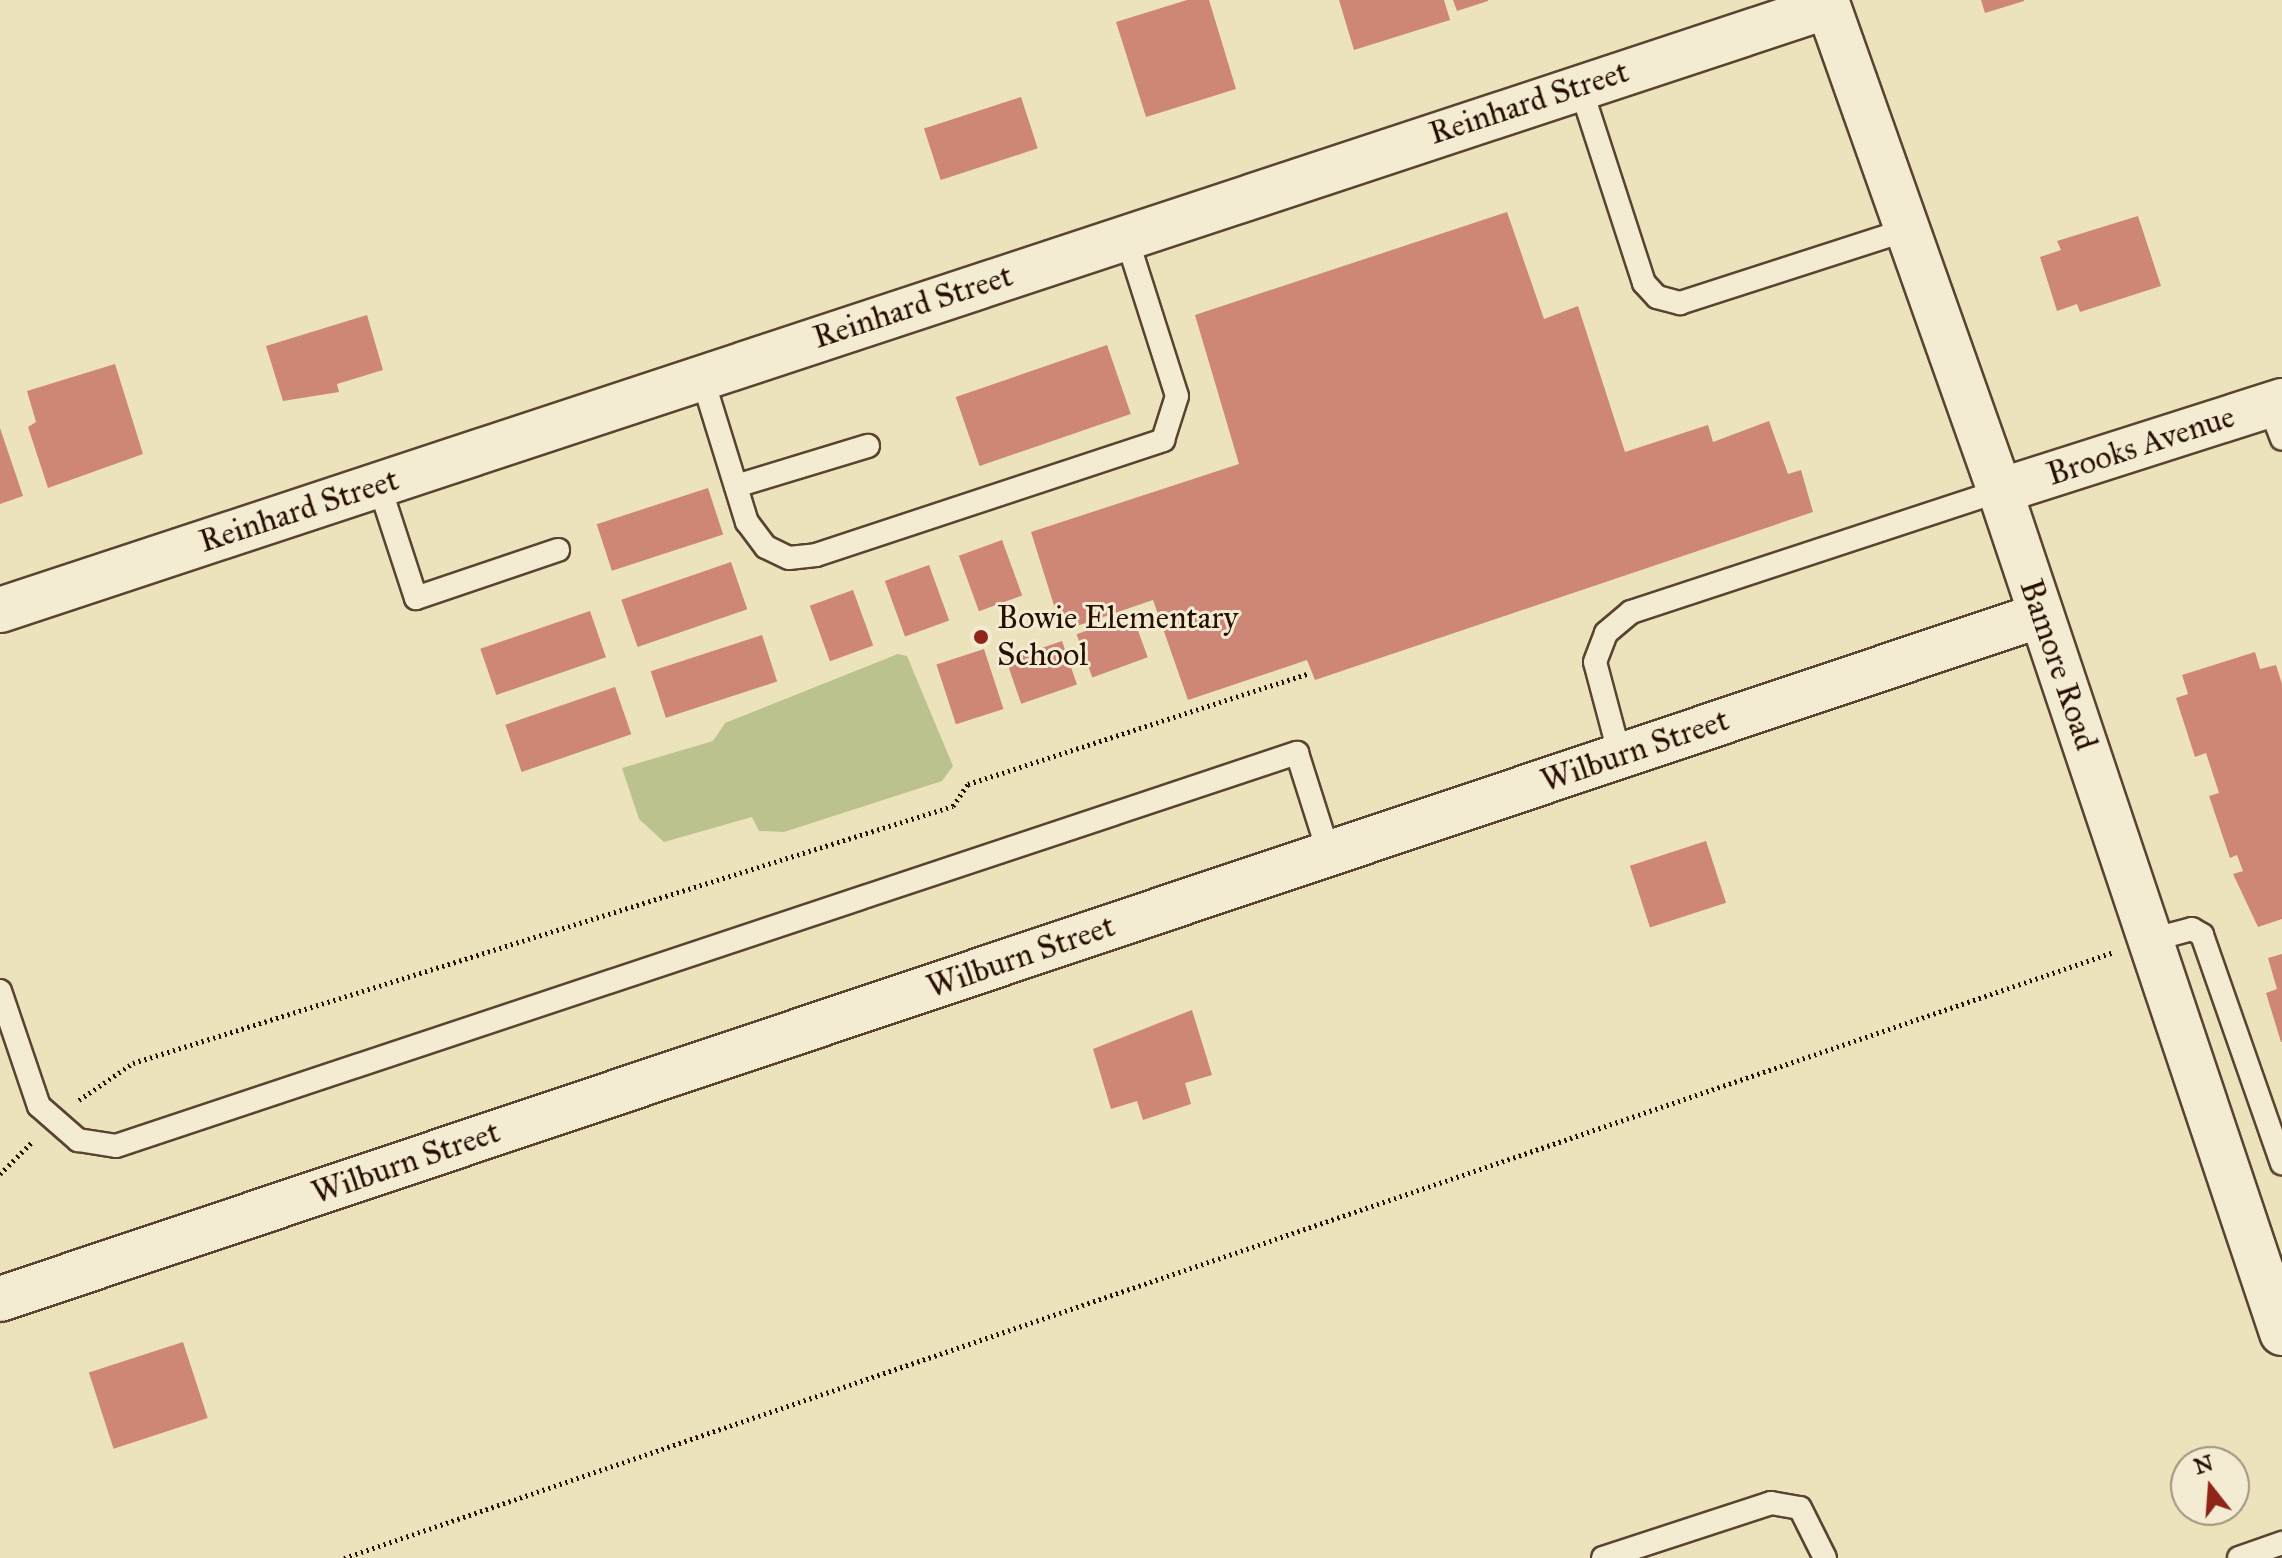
<!DOCTYPE html>
<style>
body{margin:0}
#map{position:relative;width:2282px;height:1558px;overflow:hidden;background:#ece2bc;font-family:"IM FELL Great Primer",serif}
div>[style]{position:absolute}
[style*='--x']{left:calc(var(--x)*1px);top:calc(var(--y)*1px);width:calc(var(--w)*1px);rotate:calc(var(--a)*1deg)}
.green>*{inset:0;background:#bcc28d}
.building>*{inset:0;background:#ce8676;transform-origin:0 0}
.path>*{height:5px;margin-top:-2.5px;transform-origin:0;background:repeating-linear-gradient(90deg,#290e02 0 2px,transparent 0 6px)}
.roads{filter:drop-shadow(2px 0 #5a4330) drop-shadow(-2px 0 #5a4330) drop-shadow(0 2px #5a4330) drop-shadow(0 -2px #5a4330)}
.lane>*{height:22px;margin:-11px;padding:0 11px;transform-origin:11px;border-radius:11px;background:#f3ecd3}
.street>*{height:44px;margin:-22px;padding:0 22px;transform-origin:22px;border-radius:22px;background:#f3ecd3}
.secondary>*{height:44px;margin:-22px;padding:0 22px;transform-origin:22px;border-radius:22px;background:#f3ecd3}
.dots>*{width:22px;height:22px;translate:-50% -50%;box-sizing:border-box;border:4px solid #f3ecd3;border-radius:50%}
span{translate:-50% -50%;white-space:nowrap;text-align:center;line-height:1.15;-webkit-text-stroke:6px #f3ecd3;paint-order:stroke}
.street-label{font-size:32px;color:#290e02}
.poi-label{font-size:32px;color:#290e02}
.left{translate:0 -50%;text-align:left}
.north{position:absolute;left:2170px;top:1446px;width:80px;height:80px;box-sizing:border-box;background:#f3ecd3;border:2px solid #a2937f;border-radius:50%;rotate:343deg;font-size:22px;font-weight:700;line-height:32px;text-align:center;color:#290e02}
.north::after{content:'';display:block;margin:auto;width:28px;height:36px;background:#8f2418;clip-path:polygon(50% 0,100% 100%,50% 72%,0 100%)}
</style>
<div id="map">
<div class="green">
<div style="clip-path:polygon(898px 654px,907px 656px,953px 766px,942px 781px,784px 832px,759px 831px,752px 817px,664px 842px,639px 819px,622px 768px,713px 741px,725px 723px)"></div>
</div>
<div class="building">
<div style="clip-path:polygon(1187px 0,1209px 0,1236px 89px,1146px 117px,1116px 22px)"></div>
<div style="clip-path:polygon(1339px 0,1444px 0,1450px 20px,1354px 50px)"></div>
<div style="clip-path:polygon(1453px 0,1488px 0,1488px 1px,1457px 11px)"></div>
<div style="clip-path:polygon(1981px 0,2024px 0,2024px 1px,1985px 13px)"></div>
<div style="left:1021px;top:97px;width:54px;height:102px;rotate:72deg"></div>
<div style="clip-path:polygon(1507px 212px,1544px 319px,1578px 306px,1625px 452px,1708px 425px,1713px 442px,1769px 421px,1788px 474px,1801px 470px,1813px 512px,1315px 680px,1307px 660px,1188px 700px,1153px 600px,1062px 631px,1031px 532px,1239px 464px,1195px 315px)"></div>
<div style="clip-path:polygon(2138px 216px,2161px 286px,2080px 312px,2077px 304px,2057px 311px,2040px 257px,2061px 250px,2057px 241px)"></div>
<div style="clip-path:polygon(367px 315px,383px 370px,337px 384px,339px 392px,283px 401px,266px 346px)"></div>
<div style="left:1107px;top:345px;width:73px;height:160px;rotate:71deg"></div>
<div style="clip-path:polygon(115px 364px,143px 454px,48px 488px,28px 427px,36px 422px,27px 391px)"></div>
<div style="clip-path:polygon(0 428px,23px 496px,0 504px)"></div>
<div style="left:708px;top:488px;width:49px;height:117px;rotate:72deg"></div>
<div style="left:1002px;top:540px;width:59px;height:46px;rotate:70deg"></div>
<div style="left:731px;top:562px;width:50px;height:116px;rotate:71deg"></div>
<div style="left:929px;top:565px;width:59px;height:47px;rotate:70deg"></div>
<div style="left:853px;top:590px;width:59px;height:46px;rotate:70deg"></div>
<div style="left:590px;top:611px;width:49px;height:116px;rotate:71deg"></div>
<div style="left:1132px;top:614px;width:46px;height:59px;rotate:70deg"></div>
<div style="left:762px;top:635px;width:49px;height:117px;rotate:72deg"></div>
<div style="left:1062px;top:641px;width:46px;height:59px;rotate:71deg"></div>
<div style="left:984px;top:649px;width:63px;height:50px;rotate:72deg"></div>
<div style="clip-path:polygon(2255px 652px,2260px 669px,2276px 665px,2282px 684px,2282px 919px,2258px 927px,2233px 874px,2243px 871px,2237px 855px,2230px 858px,2209px 796px,2219px 793px,2206px 753px,2195px 757px,2176px 698px,2188px 694px,2182px 675px)"></div>
<div style="left:615px;top:687px;width:50px;height:116px;rotate:71deg"></div>
<div style="left:1706px;top:841px;width:65px;height:80px;rotate:72deg"></div>
<div style="clip-path:polygon(2282px 954px,2282px 1042px,2281px 1042px,2266px 993px,2277px 989px,2268px 958px)"></div>
<div style="clip-path:polygon(1192px 1010px,1212px 1075px,1185px 1083px,1191px 1104px,1143px 1120px,1137px 1101px,1111px 1109px,1093px 1049px)"></div>
<div style="left:183px;top:1342px;width:80px;height:99px;rotate:72deg"></div>
</div>
<div class="path">
<div style="--x:79;--y:1100;--w:65;--a:-34.4"></div>
<div style="--x:133;--y:1063;--w:859;--a:-17.4"></div>
<div style="--x:953;--y:806;--w:27;--a:-56"></div>
<div style="--x:968;--y:784;--w:359;--a:-18"></div>
<div style="--x:0;--y:1174;--w:47;--a:-45"></div>
<div style="--x:344;--y:1558;--w:1871;--a:-18.9"></div>
</div>
<div class="roads">
<div class="lane">
<div style="--x:1580;--y:86;--w:207;--a:72"></div>
<div style="--x:1644;--y:283;--w:19;--a:47"></div>
<div style="--x:1657;--y:297;--w:24;--a:15"></div>
<div style="--x:1680;--y:303;--w:234;--a:-17.9"></div>
<div style="--x:702;--y:377;--w:152;--a:72.8"></div>
<div style="--x:747;--y:522;--w:31;--a:53"></div>
<div style="--x:766;--y:547;--w:25;--a:26"></div>
<div style="--x:789;--y:558;--w:27;--a:-6"></div>
<div style="--x:816;--y:555;--w:366;--a:-18.3"></div>
<div style="--x:1163;--y:440;--w:46;--a:-72.3"></div>
<div style="--x:1177;--y:396;--w:168;--a:-107.7"></div>
<div style="--x:2269;--y:405;--w:36;--a:69"></div>
<div style="--x:379;--y:485;--w:119;--a:71.9"></div>
<div style="--x:416;--y:598;--w:150;--a:-18.7"></div>
<div style="--x:736;--y:486;--w:138;--a:-16.9"></div>
<div style="--x:1620;--y:756;--w:97;--a:-104.9"></div>
<div style="--x:1595;--y:662;--w:31;--a:-69"></div>
<div style="--x:1606;--y:633;--w:33;--a:-40"></div>
<div style="--x:1631;--y:612;--w:388;--a:-18.2"></div>
<div style="--x:2151;--y:940;--w:42;--a:-15"></div>
<div style="--x:2192;--y:929;--w:12;--a:31"></div>
<div style="--x:2202;--y:935;--w:242;--a:70.7"></div>
<div style="--x:0;--y:991;--w:121;--a:71.3"></div>
<div style="--x:39;--y:1106;--w:52;--a:41.1"></div>
<div style="--x:78;--y:1140;--w:38;--a:9"></div>
<div style="--x:116;--y:1146;--w:1245;--a:-18.41"></div>
<div style="--x:1297;--y:753;--w:106;--a:72.4"></div>
<div style="--x:1603;--y:1558;--w:177;--a:-18.1"></div>
<div style="--x:1771;--y:1503;--w:29;--a:10"></div>
<div style="--x:1800;--y:1508;--w:56;--a:63.4"></div>
<div style="--x:2239;--y:1558;--w:46;--a:-19.2"></div>
</div>
<div class="street">
<div style="--x:0;--y:610;--w:1925;--a:-18.28"></div>
<div style="--x:0;--y:1299;--w:2153;--a:-18.53"></div>
</div>
<div class="secondary">
<div style="--x:1826;--y:0;--w:521;--a:70.49"></div>
<div style="--x:2000;--y:491;--w:888;--a:71.48"></div>
<div style="--x:2000;--y:491;--w:296;--a:-17.7"></div>
</div>
</div>
<div class="dots">
<div style="left:981px;top:637px;background:#8f2418"></div>
</div>
<div class="street-label">
<span style="left:1529px;top:103px;rotate:-18deg">Reinhard Street</span>
<span style="left:913px;top:307px;rotate:-18deg">Reinhard Street</span>
<span style="left:2141px;top:446px;rotate:-18deg">Brooks Avenue</span>
<span style="left:299px;top:511px;rotate:-18deg">Reinhard Street</span>
<span style="left:2058px;top:665px;rotate:71deg">Bamore Road</span>
<span style="left:1635px;top:751px;rotate:-19deg">Wilburn Street</span>
<span style="left:1021px;top:957px;rotate:-19deg">Wilburn Street</span>
<span style="left:406px;top:1163px;rotate:-19deg">Wilburn Street</span>
</div>
<div class="poi-label">
<span class="left" style="left:997px;top:637px">Bowie Elementary<br>School</span>
</div>
<div class="north">N</div>
</div>
